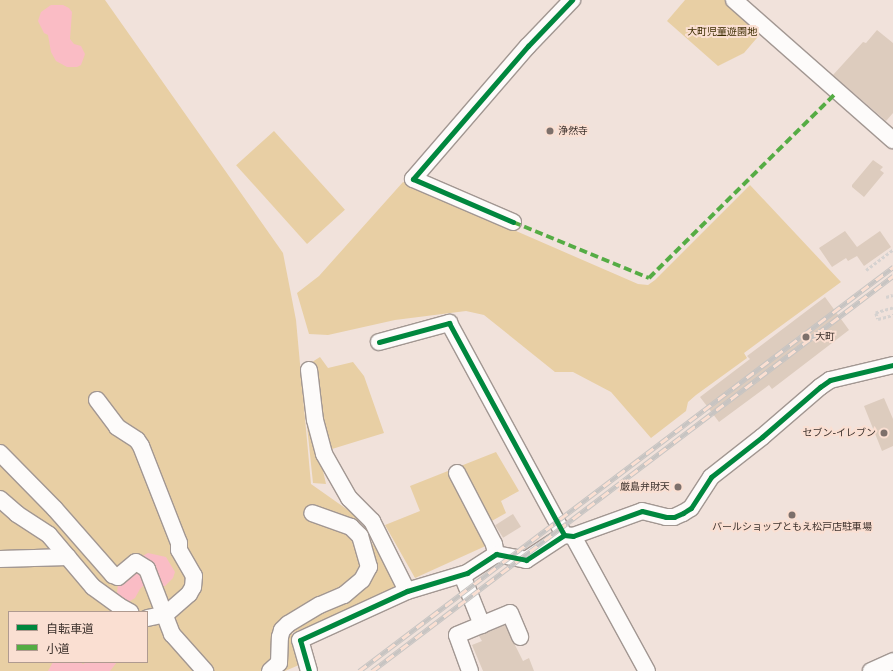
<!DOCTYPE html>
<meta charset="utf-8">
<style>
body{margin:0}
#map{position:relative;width:893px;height:671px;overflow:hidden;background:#f1e2db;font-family:"DejaVu Sans","Noto Sans JP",sans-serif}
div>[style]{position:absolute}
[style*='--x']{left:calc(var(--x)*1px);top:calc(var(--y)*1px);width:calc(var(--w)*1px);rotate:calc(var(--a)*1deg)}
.green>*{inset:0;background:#e8cfa4;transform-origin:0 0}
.water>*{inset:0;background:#fabcc5}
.building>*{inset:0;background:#ddccbe;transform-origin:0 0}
.path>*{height:2.5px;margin-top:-1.25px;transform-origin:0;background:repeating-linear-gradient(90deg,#d6d2d0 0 3px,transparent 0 5px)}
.roads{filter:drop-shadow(1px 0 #a29792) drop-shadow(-1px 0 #a29792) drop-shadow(0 1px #a29792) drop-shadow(0 -1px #a29792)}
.minor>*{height:16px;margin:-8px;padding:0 8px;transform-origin:8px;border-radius:8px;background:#fdfbfa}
.rail>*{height:4.5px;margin-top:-2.25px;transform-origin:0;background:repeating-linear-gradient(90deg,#fadfd2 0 9px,#c7c4c2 0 18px);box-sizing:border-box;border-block:1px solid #c7c4c2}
.quiet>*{height:4px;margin-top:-2px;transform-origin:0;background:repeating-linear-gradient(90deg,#55ac44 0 8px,transparent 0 12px)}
.cycleway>*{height:5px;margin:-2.5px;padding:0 2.5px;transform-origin:2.5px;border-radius:2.5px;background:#00873e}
.dots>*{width:11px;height:11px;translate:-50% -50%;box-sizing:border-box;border:2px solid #fadfd2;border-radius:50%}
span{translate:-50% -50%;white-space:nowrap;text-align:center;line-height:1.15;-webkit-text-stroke:4px #fadfd2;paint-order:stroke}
.park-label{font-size:10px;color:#3c2c01}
.poi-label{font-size:10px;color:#3e332e}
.left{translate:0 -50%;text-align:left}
.right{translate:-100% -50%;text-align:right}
.legend{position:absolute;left:8px;top:611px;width:140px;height:52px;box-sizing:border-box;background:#fadfd2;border:1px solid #af9a90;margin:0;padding:5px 7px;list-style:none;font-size:12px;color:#3e332e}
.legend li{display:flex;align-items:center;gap:8px;height:20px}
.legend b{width:20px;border:1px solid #af9a90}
</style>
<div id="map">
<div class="green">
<div style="clip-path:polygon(evenodd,0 0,105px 0,283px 253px,296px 320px,311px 484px,355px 515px,400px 589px,292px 633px,299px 665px,285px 671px,0 671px,0 0,9px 612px,147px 612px,147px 662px,9px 662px,9px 612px)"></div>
<div style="clip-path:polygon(685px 0,726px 0,762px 32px,744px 53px,718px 66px,667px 21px)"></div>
<div style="left:274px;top:131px;width:106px;height:51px;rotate:48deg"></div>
<div style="clip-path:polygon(403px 182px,638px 284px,648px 285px,655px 280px,750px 185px,841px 282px,744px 353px,747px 358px,696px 395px,688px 402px,686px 411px,651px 438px,611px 392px,573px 372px,555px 372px,484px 315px,466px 311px,395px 320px,328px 335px,309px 334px,297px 293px,319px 276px)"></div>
<div style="clip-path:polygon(320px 357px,328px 368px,353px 362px,364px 376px,384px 433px,319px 453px,326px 484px,313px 483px,301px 369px)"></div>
<div style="clip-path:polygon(496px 452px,519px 491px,501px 501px,506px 513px,481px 527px,490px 544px,415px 578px,385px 525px,420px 511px,410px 486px)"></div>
</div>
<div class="water">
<div style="clip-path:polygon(51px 5px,63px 5px,69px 8px,72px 12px,70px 39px,74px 44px,81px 46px,85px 54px,81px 65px,77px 67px,67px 67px,56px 61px,51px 52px,48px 35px,44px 33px,38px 21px,41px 12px)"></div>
<div style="clip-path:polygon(148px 553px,166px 557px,175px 572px,173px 578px,165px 586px,150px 588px,143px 586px,140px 589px,135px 598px,130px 601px,125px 601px,117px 593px,118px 583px,134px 575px,141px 557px)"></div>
<div style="clip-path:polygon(53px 662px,80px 662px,83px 664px,87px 662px,117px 662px,110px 671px,48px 671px)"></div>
</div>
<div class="building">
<div style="clip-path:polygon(877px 30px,893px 43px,893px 113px,886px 121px,833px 75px,863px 42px,866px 43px)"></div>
<div style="clip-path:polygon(873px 160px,883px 167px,880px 170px,884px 173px,864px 197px,852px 187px,852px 185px)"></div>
<div style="clip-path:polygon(845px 231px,857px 247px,880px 231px,891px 247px,864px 266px,857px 256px,848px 261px,846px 258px,832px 267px,819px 248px)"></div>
<div style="clip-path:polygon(825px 297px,849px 330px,772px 389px,769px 385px,719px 422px,700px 397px,750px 359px,747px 356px)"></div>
<div style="clip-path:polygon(884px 398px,893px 419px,893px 446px,882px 451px,864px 406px)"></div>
<div style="left:513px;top:514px;width:15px;height:21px;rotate:58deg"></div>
<div style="clip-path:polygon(505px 625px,523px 661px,529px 658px,534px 671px,483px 671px,472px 645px,482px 641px,479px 636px)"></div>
</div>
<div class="path">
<div style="--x:866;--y:270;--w:34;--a:-37"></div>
<div style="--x:886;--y:297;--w:7;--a:-16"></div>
<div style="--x:893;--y:308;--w:18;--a:164"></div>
<div style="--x:876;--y:313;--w:6;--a:72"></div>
<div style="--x:878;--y:319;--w:16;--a:-15"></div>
</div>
<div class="roads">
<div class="minor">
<div style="--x:734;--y:0;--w:212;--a:41.4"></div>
<div style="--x:513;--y:222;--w:109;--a:-156.7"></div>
<div style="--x:413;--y:179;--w:176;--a:-49.2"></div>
<div style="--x:528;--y:46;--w:64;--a:-46.3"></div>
<div style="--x:379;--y:342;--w:73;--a:-15.2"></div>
<div style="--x:449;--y:323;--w:241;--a:61.5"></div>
<div style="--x:309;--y:370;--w:50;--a:83.2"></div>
<div style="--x:315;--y:420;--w:35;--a:75"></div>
<div style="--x:324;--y:454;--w:51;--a:60.4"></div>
<div style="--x:349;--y:498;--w:33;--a:45"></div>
<div style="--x:372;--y:521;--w:78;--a:63.4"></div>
<div style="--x:97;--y:400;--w:34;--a:53"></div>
<div style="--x:117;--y:427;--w:24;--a:33"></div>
<div style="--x:137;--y:440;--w:7;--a:56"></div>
<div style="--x:141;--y:446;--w:104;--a:68.6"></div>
<div style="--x:179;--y:543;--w:7;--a:90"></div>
<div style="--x:179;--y:550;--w:30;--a:60"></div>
<div style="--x:194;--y:576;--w:11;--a:95"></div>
<div style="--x:193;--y:587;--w:8;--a:120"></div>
<div style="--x:189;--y:594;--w:30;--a:139"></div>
<div style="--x:166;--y:614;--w:19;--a:168"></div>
<div style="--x:0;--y:453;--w:78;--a:45.5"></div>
<div style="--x:55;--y:509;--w:88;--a:48.7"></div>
<div style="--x:113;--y:575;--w:5;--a:22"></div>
<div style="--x:118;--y:577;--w:23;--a:-40"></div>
<div style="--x:136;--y:562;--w:13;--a:32"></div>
<div style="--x:147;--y:569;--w:70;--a:69"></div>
<div style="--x:172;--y:634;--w:50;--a:48.3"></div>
<div style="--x:457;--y:473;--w:80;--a:62.5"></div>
<div style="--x:494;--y:544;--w:10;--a:79"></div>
<div style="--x:0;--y:499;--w:23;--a:41"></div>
<div style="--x:17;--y:514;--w:38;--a:33"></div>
<div style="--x:49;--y:535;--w:68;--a:49.8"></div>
<div style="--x:93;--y:587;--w:32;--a:36"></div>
<div style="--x:119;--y:606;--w:13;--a:29"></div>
<div style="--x:573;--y:536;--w:154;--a:61.3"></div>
<div style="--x:0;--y:559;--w:68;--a:-1.7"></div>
<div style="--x:462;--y:575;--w:54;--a:68.2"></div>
<div style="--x:270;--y:671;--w:12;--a:-42"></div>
<div style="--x:279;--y:663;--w:26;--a:-88"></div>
<div style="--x:280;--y:637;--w:7;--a:-74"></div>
<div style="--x:282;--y:630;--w:8;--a:-45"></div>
<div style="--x:288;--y:624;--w:37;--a:-31"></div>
<div style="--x:320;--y:605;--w:26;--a:-23"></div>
<div style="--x:344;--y:595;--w:23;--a:-40"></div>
<div style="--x:362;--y:580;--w:15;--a:-62"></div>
<div style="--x:369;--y:567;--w:32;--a:-106"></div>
<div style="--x:360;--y:536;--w:13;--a:-135"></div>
<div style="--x:351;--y:527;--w:41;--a:-160.3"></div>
<div style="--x:309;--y:671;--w:32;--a:-106"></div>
<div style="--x:300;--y:640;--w:118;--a:-24.6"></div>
<div style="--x:407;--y:591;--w:63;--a:-16.7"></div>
<div style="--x:467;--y:573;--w:35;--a:-33"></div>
<div style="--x:496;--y:554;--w:31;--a:11"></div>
<div style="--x:526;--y:560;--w:45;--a:-33.3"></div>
<div style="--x:564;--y:535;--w:9;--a:6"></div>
<div style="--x:573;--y:536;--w:73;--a:-19.9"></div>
<div style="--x:642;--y:511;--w:25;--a:14"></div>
<div style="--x:666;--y:517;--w:8;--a:0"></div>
<div style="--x:674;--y:517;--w:10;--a:-24"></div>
<div style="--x:683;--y:513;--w:9;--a:-32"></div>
<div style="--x:691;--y:508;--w:37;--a:-57"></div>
<div style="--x:711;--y:477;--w:65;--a:-38.1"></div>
<div style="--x:762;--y:437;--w:77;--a:-40.8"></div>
<div style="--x:820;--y:387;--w:12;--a:-35"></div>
<div style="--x:830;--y:380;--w:65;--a:-13.4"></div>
<div style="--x:470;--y:671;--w:38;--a:-110"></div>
<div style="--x:457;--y:635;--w:57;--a:-22.5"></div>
<div style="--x:510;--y:613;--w:26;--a:67"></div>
<div style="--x:871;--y:671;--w:24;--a:-24"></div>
</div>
</div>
<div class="rail">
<div style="--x:359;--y:671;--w:670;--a:-37.11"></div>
<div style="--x:372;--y:671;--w:654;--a:-37.17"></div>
</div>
<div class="quiet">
<div style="--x:513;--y:222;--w:147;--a:22.4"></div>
<div style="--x:649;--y:278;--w:264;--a:-44.7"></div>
</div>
<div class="cycleway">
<div style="--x:513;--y:222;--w:109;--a:-156.7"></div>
<div style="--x:413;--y:179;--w:176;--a:-49.2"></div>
<div style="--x:528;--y:46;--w:64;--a:-46.3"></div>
<div style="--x:379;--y:342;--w:73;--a:-15.2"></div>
<div style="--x:449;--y:323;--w:241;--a:61.5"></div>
<div style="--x:309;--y:671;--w:32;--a:-106"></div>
<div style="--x:300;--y:640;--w:118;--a:-24.6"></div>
<div style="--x:407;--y:591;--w:63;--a:-16.7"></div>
<div style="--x:467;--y:573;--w:35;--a:-33"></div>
<div style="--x:496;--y:554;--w:31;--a:11"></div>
<div style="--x:526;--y:560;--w:45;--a:-33.3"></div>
<div style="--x:564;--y:535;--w:9;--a:6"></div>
<div style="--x:573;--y:536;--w:73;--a:-19.9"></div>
<div style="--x:642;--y:511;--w:25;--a:14"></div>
<div style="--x:666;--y:517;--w:8;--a:0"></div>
<div style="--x:674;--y:517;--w:10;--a:-24"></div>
<div style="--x:683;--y:513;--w:9;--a:-32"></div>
<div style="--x:691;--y:508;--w:37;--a:-57"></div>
<div style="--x:711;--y:477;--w:65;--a:-38.1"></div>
<div style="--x:762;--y:437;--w:77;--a:-40.8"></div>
<div style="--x:820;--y:387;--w:12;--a:-35"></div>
<div style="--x:830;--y:380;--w:65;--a:-13.4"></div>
</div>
<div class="dots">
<div style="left:550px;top:131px;background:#7d706b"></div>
<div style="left:806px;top:337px;background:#7d706b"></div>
<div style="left:884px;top:433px;background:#7d706b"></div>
<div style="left:678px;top:487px;background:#7d706b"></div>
<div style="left:792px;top:515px;background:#7d706b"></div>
</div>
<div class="park-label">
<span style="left:722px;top:32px">大町児童遊園地</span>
</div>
<div class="poi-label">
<span class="left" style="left:558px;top:131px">浄然寺</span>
<span class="left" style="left:815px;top:337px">大町</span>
<span class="right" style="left:876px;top:433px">セブン-イレブン</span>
<span class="right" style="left:670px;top:487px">厳島弁財天</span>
<span style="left:792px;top:527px">パールショップともえ松戸店駐車場</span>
</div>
<ul class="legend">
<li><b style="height:5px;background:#00873e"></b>自転車道</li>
<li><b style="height:5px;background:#55ac44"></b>小道</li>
</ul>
</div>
